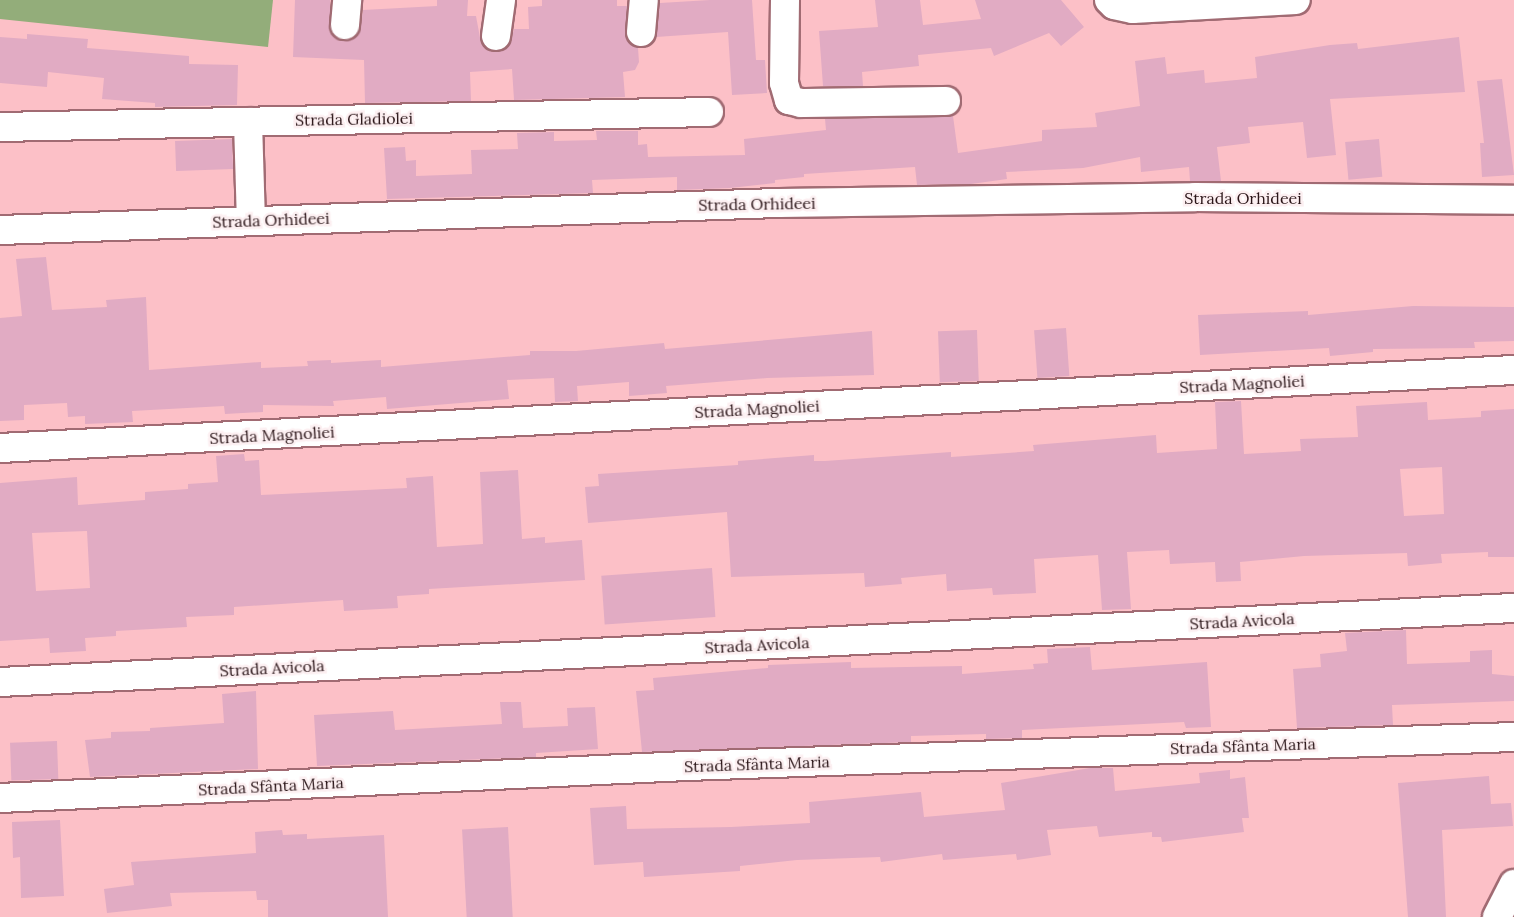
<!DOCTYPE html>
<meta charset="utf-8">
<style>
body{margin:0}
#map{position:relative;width:1514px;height:917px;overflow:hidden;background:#fcc0c7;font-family:Lora,serif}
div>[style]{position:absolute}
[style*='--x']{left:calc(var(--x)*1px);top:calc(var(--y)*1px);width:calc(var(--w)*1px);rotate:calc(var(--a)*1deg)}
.green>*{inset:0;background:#93ad7a}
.building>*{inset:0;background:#e1abc3;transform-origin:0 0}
.roads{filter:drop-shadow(2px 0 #a16b73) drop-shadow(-2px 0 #a16b73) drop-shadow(0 2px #a16b73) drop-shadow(0 -2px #a16b73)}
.minor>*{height:28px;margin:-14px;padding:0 14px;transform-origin:14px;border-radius:14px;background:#fff}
span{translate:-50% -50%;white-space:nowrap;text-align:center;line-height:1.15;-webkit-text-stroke:5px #fceff1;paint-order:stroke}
.street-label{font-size:16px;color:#2a1518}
</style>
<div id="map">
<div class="green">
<div style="clip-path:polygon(0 0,273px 0,268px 47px,0 19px)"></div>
</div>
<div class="building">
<div style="clip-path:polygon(295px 0,330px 0,330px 32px,344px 41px,359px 34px,363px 10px,437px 6px,437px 0,468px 0,467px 16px,476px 16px,481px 43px,494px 52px,509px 47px,514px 29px,529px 29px,528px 7px,542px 6px,542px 0,617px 0,617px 6px,627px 6px,626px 38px,638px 48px,639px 62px,635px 70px,623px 72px,625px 97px,514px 100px,512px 69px,470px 72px,471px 101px,365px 103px,364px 60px,293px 57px)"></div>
<div style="clip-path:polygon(710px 0,752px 0,756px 60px,765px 60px,767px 93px,732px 95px,728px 32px,656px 37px,660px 3px)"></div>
<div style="clip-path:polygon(875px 0,920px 0,923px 25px,981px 19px,975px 0,1061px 0,1084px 27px,1061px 46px,1049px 33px,994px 56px,991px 48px,918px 55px,919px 66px,862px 72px,863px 86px,823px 86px,819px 31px,878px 27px)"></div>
<div style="clip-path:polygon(27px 34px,88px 39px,87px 48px,189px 56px,189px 64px,238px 65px,237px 105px,155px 107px,155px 103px,102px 99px,104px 78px,48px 72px,47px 87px,0 83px,0 37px,27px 39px)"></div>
<div style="clip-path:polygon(1459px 37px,1465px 92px,1330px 99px,1336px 155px,1307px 158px,1303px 122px,1248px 127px,1250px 143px,1217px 147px,1221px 181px,1190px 181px,1189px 167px,1141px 172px,1140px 157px,1083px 168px,1006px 172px,1007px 179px,971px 184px,917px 185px,915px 167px,804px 174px,804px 177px,775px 180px,775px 183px,730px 188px,677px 190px,677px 177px,592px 180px,593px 193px,387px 199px,384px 148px,405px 147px,406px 161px,416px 160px,416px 176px,472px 174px,471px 150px,518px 149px,517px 133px,554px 132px,554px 141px,597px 140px,596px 131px,638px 131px,638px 145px,647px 144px,648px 157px,745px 155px,744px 139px,826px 130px,825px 119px,953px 116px,958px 153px,1042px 141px,1042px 130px,1097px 127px,1095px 113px,1140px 106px,1135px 61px,1165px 57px,1167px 74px,1204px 70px,1205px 83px,1257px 78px,1255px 57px,1330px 45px,1357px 43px,1358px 49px)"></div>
<div style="clip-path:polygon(1502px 79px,1514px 175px,1482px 177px,1480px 143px,1484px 143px,1477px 81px)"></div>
<div style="left:232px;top:139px;width:30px;height:57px;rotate:88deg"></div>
<div style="left:1379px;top:139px;width:38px;height:34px;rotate:85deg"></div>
<div style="clip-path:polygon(46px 257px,52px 310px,107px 307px,106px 300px,146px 297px,149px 370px,261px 362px,261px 368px,308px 366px,307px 361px,331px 360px,331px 363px,381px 360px,381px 367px,530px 355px,530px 351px,576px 351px,664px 343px,665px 349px,872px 331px,874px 375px,767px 378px,666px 386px,667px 393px,629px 396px,629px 382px,577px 386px,578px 401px,555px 402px,554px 378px,507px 380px,509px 399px,387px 409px,386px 397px,333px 401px,334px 406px,263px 405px,263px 412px,225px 414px,224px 406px,132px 411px,133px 422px,85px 424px,85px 416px,68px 417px,67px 403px,24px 405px,24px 420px,0 421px,0 318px,22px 316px,16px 259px)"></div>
<div style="clip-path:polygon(1413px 306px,1514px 307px,1514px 341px,1474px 342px,1475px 348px,1373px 349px,1373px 352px,1330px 356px,1329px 348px,1200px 355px,1198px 315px,1308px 311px,1308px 315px)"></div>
<div style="left:1066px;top:328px;width:48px;height:32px;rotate:86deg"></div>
<div style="left:977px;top:330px;width:51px;height:39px;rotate:88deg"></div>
<div style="clip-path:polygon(evenodd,1241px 401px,1244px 454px,1301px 451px,1300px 439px,1358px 437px,1356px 406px,1427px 402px,1428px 420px,1481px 417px,1481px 411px,1514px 409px,1514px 557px,1488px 557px,1488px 552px,1441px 554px,1442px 563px,1408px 566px,1407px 553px,1304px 556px,1240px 562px,1241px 581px,1216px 582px,1215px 562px,1170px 564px,1169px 550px,1127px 552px,1131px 609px,1102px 610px,1098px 555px,1034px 559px,1036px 593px,993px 595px,992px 588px,947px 591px,946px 574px,901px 578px,902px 584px,865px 587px,864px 573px,731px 577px,727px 512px,588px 523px,585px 487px,599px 486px,598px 474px,738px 465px,738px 461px,814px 455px,814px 461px,825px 461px,951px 452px,951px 457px,1034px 451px,1033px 445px,1156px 435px,1157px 453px,1217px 449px,1215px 402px,1241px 401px,1442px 467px,1444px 514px,1404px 516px,1400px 469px,1442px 467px)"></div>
<div style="clip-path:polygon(evenodd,244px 454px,245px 461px,259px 460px,261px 495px,407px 488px,406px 478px,433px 476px,437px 547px,483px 544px,480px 472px,518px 470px,522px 539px,545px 537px,545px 543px,582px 540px,585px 580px,429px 589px,429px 594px,397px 596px,398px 608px,344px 611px,343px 600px,234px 607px,234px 615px,186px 617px,187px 627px,116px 631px,116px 636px,85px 638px,86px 651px,50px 653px,49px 638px,0 641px,0 483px,77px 477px,78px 505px,145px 500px,145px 492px,188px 489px,188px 484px,218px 482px,216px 456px,244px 454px,87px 531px,90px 588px,36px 591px,32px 533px,87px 531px)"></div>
<div style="left:712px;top:568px;width:49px;height:111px;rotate:86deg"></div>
<div style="clip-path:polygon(1406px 630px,1407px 664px,1470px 662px,1470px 651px,1492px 650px,1492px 674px,1514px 676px,1514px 701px,1392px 705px,1393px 725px,1297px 728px,1293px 669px,1321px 667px,1320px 654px,1347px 651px,1345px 633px)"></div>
<div style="clip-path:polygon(1090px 647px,1092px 670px,1207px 662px,1211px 727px,1186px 728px,1184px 722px,1022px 730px,1022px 738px,986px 739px,986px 734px,911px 736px,911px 742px,642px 752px,636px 691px,654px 690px,653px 678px,768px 668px,768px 665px,851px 662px,851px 668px,962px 666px,962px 674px,1034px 669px,1033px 664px,1048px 663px,1047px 649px)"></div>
<div style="clip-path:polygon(256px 691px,258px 769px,90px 777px,85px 740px,111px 738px,111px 732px,150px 731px,150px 728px,224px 723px,222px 694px)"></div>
<div style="clip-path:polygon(500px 702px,521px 702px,523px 728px,568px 726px,567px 708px,595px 707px,598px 749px,536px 753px,536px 757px,317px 766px,314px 715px,393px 711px,395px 730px,502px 724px)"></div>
<div style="left:57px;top:741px;width:38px;height:47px;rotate:88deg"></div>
<div style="clip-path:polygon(1090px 768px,1113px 768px,1115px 791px,1200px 783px,1199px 773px,1230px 770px,1230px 779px,1245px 777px,1249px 818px,1242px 818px,1244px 832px,1162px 842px,1161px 837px,1152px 837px,1152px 832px,1099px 837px,1097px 826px,1047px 830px,1051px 855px,1017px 860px,1016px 854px,943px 860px,942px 854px,881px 862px,880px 857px,797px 860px,740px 866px,740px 871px,644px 877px,643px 862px,594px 865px,590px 808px,626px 806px,627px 829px,731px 827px,810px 823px,809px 802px,921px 792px,924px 817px,1005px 810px,1001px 783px)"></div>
<div style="clip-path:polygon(1489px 776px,1491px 804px,1511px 803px,1513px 826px,1442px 830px,1446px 917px,1408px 917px,1398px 783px)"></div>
<div style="clip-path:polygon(60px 820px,64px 896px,21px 898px,20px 857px,13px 858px,12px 822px)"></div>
<div style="left:508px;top:827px;width:90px;height:46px;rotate:87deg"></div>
<div style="clip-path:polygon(282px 830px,283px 835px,307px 834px,307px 839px,384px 835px,388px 917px,268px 917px,268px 900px,257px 900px,256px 891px,170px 893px,172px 906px,107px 913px,104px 889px,134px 885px,131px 862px,256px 853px,255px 832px)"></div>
</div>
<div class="roads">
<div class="minor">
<div style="--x:785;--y:0;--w:83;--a:90.7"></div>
<div style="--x:784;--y:83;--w:18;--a:74"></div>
<div style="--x:789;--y:100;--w:12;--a:14"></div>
<div style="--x:801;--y:103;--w:145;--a:-0.8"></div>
<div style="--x:1109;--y:0;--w:7;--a:45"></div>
<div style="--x:1114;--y:5;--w:19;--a:12"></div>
<div style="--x:1133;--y:9;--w:163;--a:-3.2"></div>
<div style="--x:345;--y:25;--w:25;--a:-85"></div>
<div style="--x:641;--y:32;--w:32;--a:-85"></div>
<div style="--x:496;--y:36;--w:36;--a:-82"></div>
<div style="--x:248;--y:122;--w:99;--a:88.3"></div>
<div style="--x:0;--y:127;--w:709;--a:-1.21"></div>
<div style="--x:0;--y:230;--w:779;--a:-1.99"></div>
<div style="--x:779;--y:203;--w:416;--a:-0.8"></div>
<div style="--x:1195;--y:197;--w:319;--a:0.5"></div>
<div style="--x:0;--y:448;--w:1516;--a:-2.95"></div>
<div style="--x:0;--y:682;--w:1516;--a:-2.8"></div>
<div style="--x:0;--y:798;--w:688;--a:-2.67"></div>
<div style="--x:687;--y:766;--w:828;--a:-2.01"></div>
<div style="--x:1497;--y:917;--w:37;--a:-63"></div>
</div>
</div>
<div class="street-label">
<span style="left:354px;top:119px;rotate:-1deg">Strada Gladiolei</span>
<span style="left:1243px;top:198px">Strada Orhideei</span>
<span style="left:757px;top:204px;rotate:-1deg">Strada Orhideei</span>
<span style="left:271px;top:220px;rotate:-2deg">Strada Orhideei</span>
<span style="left:1242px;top:384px;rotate:-3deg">Strada Magnoliei</span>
<span style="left:757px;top:409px;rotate:-3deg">Strada Magnoliei</span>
<span style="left:272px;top:435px;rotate:-3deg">Strada Magnoliei</span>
<span style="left:1242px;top:621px;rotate:-3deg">Strada Avicola</span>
<span style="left:757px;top:645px;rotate:-3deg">Strada Avicola</span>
<span style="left:272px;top:668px;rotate:-3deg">Strada Avicola</span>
<span style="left:1243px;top:746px;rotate:-2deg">Strada Sfânta Maria</span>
<span style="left:757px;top:764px;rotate:-2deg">Strada Sfânta Maria</span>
<span style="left:271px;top:786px;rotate:-3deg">Strada Sfânta Maria</span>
</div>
</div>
